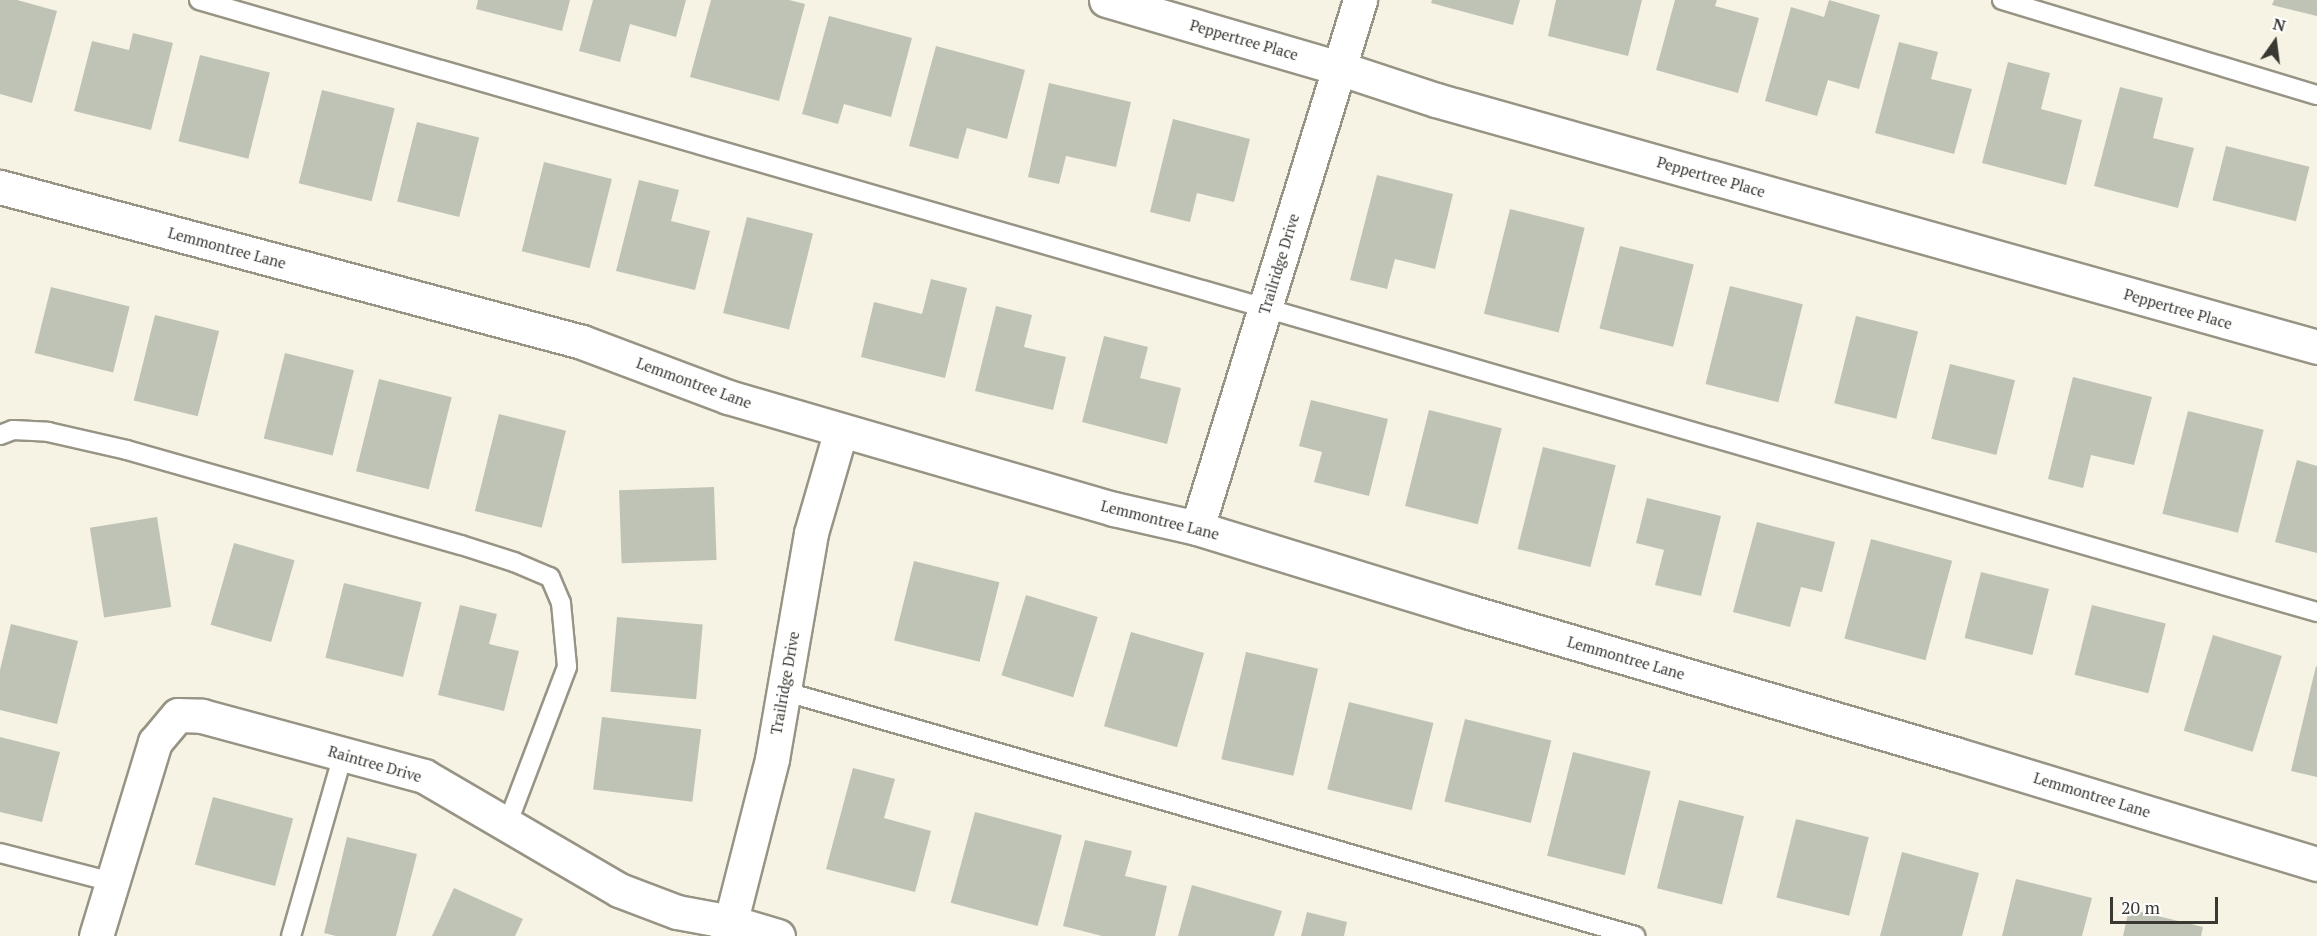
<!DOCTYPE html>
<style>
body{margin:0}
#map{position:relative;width:2317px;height:936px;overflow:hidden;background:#f7f3e4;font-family:"PT Serif",serif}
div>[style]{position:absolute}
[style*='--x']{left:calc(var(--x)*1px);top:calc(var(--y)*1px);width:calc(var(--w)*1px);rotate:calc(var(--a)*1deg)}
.building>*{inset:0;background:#bec3b5;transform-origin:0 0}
.roads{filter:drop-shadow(2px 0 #989485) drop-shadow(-2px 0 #989485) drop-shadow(0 2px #989485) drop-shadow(0 -2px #989485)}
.lane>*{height:18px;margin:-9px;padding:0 9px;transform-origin:9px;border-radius:9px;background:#fff}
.street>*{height:33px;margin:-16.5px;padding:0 16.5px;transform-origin:16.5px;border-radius:16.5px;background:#fff}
span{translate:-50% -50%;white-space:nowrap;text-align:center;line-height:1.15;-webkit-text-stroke:4.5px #fff;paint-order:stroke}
.street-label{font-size:15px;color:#3a3832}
.north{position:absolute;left:2245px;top:12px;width:60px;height:60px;-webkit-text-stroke:4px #fff;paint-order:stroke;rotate:14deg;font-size:16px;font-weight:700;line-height:24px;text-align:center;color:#3a3832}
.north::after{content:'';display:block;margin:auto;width:21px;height:27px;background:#3a3832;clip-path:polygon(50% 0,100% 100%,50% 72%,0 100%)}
.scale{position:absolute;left:2110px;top:897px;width:108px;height:27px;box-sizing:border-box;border:3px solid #3a3832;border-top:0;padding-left:8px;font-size:18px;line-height:21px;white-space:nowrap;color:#3a3832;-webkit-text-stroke:4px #fff;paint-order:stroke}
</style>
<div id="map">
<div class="building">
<div style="clip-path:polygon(0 0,17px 0,57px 11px,32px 103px,0 94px)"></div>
<div style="clip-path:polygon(478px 0,570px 0,562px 31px,476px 9px)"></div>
<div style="clip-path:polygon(593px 0,686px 0,676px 37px,630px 24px,620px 62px,579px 51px)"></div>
<div style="clip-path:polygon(711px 0,789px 0,805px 4px,779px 101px,690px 77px)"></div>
<div style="clip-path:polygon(1432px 0,1520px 0,1513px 25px,1431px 3px)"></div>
<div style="clip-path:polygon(1556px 0,1642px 0,1628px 56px,1548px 36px)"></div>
<div style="clip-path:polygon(1675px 0,1717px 0,1715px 6px,1759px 18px,1738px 93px,1656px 70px)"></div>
<div style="clip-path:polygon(1829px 0,1880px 15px,1859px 89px,1828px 80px,1817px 116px,1765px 101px,1791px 7px,1824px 17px)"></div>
<div style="clip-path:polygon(2274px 0,2317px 0,2317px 16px,2272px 5px)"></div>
<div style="clip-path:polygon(829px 16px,912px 38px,891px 117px,844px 104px,838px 124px,802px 114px)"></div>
<div style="clip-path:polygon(133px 33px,173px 43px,151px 130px,74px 111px,92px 41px,129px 50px)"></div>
<div style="clip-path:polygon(1899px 42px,1938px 52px,1931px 79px,1972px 89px,1954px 154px,1875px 133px)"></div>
<div style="clip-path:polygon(936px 46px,1025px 70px,1007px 139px,967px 128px,958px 159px,909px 146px)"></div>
<div style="left:200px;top:55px;width:72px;height:89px;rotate:14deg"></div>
<div style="clip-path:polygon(2008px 62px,2050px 73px,2041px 109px,2082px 120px,2066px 185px,1982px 163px)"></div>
<div style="clip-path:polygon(1049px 83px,1131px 102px,1116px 167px,1066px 156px,1059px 184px,1028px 177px)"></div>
<div style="clip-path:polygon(2120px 87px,2163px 98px,2153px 138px,2194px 148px,2178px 208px,2094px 186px)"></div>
<div style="left:322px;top:90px;width:75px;height:96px;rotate:14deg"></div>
<div style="clip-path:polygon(1173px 119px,1250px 139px,1234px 202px,1197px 193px,1190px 222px,1150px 212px)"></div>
<div style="left:417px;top:122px;width:64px;height:82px;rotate:14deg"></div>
<div style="left:2226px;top:146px;width:86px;height:56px;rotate:14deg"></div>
<div style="left:544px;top:162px;width:70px;height:92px;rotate:14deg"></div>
<div style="clip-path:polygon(1377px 175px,1453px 194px,1435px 269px,1395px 259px,1387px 289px,1350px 280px)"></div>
<div style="clip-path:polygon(639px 180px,679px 190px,671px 221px,710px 231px,695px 290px,616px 271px)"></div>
<div style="left:1510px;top:209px;width:77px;height:108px;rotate:14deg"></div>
<div style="left:747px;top:217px;width:68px;height:99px;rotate:14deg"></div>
<div style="left:1620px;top:246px;width:76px;height:85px;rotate:14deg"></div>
<div style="clip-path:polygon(931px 279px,967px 288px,945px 378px,861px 357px,874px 302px,922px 314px)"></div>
<div style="left:1730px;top:286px;width:75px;height:101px;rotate:14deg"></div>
<div style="left:51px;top:287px;width:81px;height:68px;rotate:14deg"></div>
<div style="clip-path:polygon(996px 306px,1032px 315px,1024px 347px,1066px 357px,1053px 410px,975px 391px)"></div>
<div style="left:155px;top:315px;width:66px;height:88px;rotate:14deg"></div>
<div style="left:1856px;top:316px;width:64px;height:90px;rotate:14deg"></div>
<div style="clip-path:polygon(1104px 336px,1148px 347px,1140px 378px,1181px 388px,1167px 444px,1082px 422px)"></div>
<div style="left:285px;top:353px;width:71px;height:88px;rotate:14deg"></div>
<div style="left:1950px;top:364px;width:67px;height:77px;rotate:14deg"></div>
<div style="clip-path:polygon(2073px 377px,2152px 397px,2134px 465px,2091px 455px,2083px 488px,2048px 479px)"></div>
<div style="left:379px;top:379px;width:75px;height:95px;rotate:14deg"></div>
<div style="clip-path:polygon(1311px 400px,1388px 419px,1369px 496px,1314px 482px,1322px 452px,1299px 446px)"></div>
<div style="left:1429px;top:410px;width:75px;height:99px;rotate:14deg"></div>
<div style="left:2188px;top:411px;width:78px;height:106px;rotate:14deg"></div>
<div style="left:499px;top:414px;width:69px;height:100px;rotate:14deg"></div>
<div style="left:1543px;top:447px;width:75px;height:105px;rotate:14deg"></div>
<div style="clip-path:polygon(2297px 460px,2317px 466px,2317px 553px,2275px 542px)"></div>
<div style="left:714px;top:487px;width:73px;height:95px;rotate:88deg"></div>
<div style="clip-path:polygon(1647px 498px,1721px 516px,1701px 596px,1655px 585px,1664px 550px,1636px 543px)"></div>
<div style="left:157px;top:517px;width:91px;height:68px;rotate:81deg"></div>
<div style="clip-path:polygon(1757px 522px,1835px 542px,1822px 592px,1801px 587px,1790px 627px,1733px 612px)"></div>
<div style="left:1871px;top:539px;width:84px;height:103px;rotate:15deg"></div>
<div style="left:234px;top:543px;width:63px;height:85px;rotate:16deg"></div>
<div style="left:914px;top:561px;width:88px;height:82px;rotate:14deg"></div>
<div style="left:1981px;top:572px;width:70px;height:68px;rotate:14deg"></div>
<div style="left:344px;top:583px;width:80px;height:77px;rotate:14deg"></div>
<div style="left:1026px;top:595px;width:75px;height:84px;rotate:17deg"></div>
<div style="clip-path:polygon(460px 605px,497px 614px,489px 644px,519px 651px,504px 711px,438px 695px)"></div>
<div style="left:2092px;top:605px;width:76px;height:72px;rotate:14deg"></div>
<div style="left:617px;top:617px;width:86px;height:75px;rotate:5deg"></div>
<div style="clip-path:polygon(11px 624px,78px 641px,57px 724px,0 710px,0 670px)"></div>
<div style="left:1131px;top:632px;width:76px;height:98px;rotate:16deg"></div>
<div style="left:2213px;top:635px;width:72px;height:100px;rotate:17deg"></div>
<div style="left:1246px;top:652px;width:74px;height:110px;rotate:13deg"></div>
<div style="clip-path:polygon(2316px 666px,2317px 667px,2317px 777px,2291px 771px)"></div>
<div style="left:1349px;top:702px;width:87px;height:90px;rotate:14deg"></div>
<div style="left:602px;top:717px;width:100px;height:73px;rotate:7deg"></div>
<div style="left:1465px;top:719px;width:89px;height:85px;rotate:14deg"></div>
<div style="clip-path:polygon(0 737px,60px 752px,42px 822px,0 812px)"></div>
<div style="left:1573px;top:752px;width:80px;height:107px;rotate:14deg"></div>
<div style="clip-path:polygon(853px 768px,895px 779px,884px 818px,931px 831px,915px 892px,826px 869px)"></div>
<div style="left:213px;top:797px;width:83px;height:70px;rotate:15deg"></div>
<div style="left:1679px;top:800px;width:67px;height:91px;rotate:14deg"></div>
<div style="left:975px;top:812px;width:90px;height:94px;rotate:15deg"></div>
<div style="left:1796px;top:819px;width:75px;height:81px;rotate:14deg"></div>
<div style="clip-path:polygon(347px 837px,417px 854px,396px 936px,336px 936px,324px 933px)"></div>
<div style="clip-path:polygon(1085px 840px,1132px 851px,1125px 876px,1167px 886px,1155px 936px,1102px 936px,1063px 926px)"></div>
<div style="clip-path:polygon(1902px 852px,1979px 873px,1962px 936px,1880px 936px)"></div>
<div style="clip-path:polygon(2016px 879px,2092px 898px,2082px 936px,2002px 936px)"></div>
<div style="clip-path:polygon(1192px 885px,1282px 911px,1274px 936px,1178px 936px)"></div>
<div style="clip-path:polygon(454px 888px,523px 919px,515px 936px,432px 936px)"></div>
<div style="clip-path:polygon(2129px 909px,2203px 927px,2201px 936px,2123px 936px)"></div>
<div style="clip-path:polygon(1307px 912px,1347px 922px,1344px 936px,1301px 936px)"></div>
</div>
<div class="roads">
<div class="lane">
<div style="--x:199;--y:0;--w:2205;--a:16.12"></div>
<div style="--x:2002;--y:0;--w:329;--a:16.8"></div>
<div style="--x:0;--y:435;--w:14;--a:-21"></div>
<div style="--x:13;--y:430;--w:35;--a:3"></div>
<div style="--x:48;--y:432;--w:81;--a:12.8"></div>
<div style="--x:127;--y:450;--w:347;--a:15.9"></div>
<div style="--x:461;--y:545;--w:56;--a:17.8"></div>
<div style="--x:514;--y:562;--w:39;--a:23"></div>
<div style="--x:550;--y:577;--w:28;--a:67"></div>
<div style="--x:561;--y:603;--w:64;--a:84.6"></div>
<div style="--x:567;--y:667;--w:169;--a:110.8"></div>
<div style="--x:783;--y:691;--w:887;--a:16.04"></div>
<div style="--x:0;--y:853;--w:116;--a:14.5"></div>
<div style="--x:291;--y:936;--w:188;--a:-74"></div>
</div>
<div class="street">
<div style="--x:1106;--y:0;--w:243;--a:16.3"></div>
<div style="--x:1339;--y:68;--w:102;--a:18.3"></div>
<div style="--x:1436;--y:100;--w:915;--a:15.66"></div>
<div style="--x:0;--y:187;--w:602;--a:14.91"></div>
<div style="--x:582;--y:342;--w:156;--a:20.6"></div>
<div style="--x:728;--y:397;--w:402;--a:16.2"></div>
<div style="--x:1114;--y:509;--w:85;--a:12.9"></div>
<div style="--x:1197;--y:528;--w:286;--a:17.1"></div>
<div style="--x:1470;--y:612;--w:505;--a:16.32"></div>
<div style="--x:1955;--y:754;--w:378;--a:16.9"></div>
<div style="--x:1197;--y:528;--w:553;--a:-72.84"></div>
<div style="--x:96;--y:936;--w:203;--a:-73.1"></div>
<div style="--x:155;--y:742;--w:35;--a:-50"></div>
<div style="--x:178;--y:715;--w:24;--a:2"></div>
<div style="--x:202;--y:716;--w:230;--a:15.1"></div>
<div style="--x:424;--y:776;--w:226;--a:30.3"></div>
<div style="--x:619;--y:890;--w:62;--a:20.8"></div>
<div style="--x:677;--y:912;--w:55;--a:10.5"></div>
<div style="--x:731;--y:922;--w:49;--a:16.6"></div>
<div style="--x:727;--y:936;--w:183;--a:-75.7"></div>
<div style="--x:772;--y:759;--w:229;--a:-80.2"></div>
<div style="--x:811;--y:533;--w:107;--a:-73.8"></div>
</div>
</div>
<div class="street-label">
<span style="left:1244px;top:40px;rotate:16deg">Peppertree Place</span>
<span style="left:1711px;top:177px;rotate:16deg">Peppertree Place</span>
<span style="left:227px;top:248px;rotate:15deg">Lemmontree Lane</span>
<span style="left:1279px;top:264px;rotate:-73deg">Trailridge Drive</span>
<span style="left:2178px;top:309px;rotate:16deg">Peppertree Place</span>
<span style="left:694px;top:383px;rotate:20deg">Lemmontree Lane</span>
<span style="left:1160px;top:520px;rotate:14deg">Lemmontree Lane</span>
<span style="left:1626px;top:658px;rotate:16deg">Lemmontree Lane</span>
<span style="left:785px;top:683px;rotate:-80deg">Trailridge Drive</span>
<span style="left:375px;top:764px;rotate:16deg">Raintree Drive</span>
<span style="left:2092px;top:795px;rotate:17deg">Lemmontree Lane</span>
</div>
<div class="north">N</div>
<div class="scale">20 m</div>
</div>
